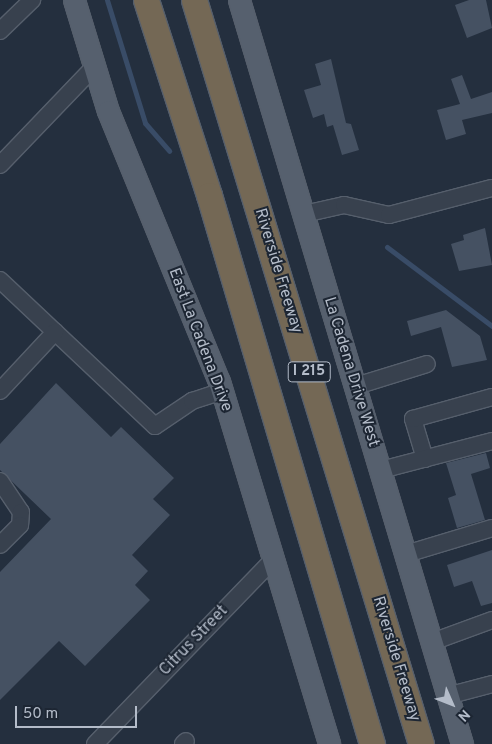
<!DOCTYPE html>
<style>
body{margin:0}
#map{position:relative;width:492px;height:744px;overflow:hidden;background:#242f3e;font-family:Overpass,sans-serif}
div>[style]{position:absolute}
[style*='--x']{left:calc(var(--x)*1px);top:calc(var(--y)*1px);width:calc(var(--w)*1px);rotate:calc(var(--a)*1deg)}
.stream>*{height:5px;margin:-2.5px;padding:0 2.5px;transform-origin:2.5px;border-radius:2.5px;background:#394c67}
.building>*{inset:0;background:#455162}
.roads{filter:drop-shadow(1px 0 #565f6c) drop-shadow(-1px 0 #565f6c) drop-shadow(0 1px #565f6c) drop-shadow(0 -1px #565f6c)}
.minor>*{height:16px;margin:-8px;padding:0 8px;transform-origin:8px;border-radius:8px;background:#38414e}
.major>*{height:21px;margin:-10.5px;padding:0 10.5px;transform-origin:10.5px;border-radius:10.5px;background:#56606e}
.highway>*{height:25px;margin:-12.5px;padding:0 12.5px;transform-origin:12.5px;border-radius:12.5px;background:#746855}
span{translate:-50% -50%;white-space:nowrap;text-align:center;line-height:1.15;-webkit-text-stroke:4px #1d2633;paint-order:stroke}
.shield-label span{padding:1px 4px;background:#1d2633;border:1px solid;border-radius:4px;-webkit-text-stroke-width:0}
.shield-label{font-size:15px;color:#b4bcc9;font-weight:700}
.street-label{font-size:16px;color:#b4bcc9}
.north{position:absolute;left:427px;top:679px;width:50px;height:50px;-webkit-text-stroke:4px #1d2633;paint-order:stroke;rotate:134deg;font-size:14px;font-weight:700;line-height:20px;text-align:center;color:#b4bcc9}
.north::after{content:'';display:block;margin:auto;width:18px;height:22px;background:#b4bcc9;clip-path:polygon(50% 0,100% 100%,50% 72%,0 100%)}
.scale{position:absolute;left:15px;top:706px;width:122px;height:22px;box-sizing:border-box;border:2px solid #b4bcc9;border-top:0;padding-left:6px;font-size:15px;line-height:18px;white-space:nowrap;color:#b4bcc9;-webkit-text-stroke:4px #1d2633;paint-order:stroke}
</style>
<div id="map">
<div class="stream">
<div style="--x:107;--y:0;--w:129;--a:72.8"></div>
<div style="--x:145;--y:123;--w:37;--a:49"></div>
<div style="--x:387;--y:247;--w:131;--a:37"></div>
</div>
<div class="building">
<div style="clip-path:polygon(469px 0,486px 0,492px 28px,467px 38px,455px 5px)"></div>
<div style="clip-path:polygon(331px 59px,346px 123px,351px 124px,359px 150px,342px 155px,333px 125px,327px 127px,324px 114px,313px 118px,304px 90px,321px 85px,315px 64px)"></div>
<div style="clip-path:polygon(462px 75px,471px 99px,492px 92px,492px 113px,462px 120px,466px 134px,446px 140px,437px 110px,460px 104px,451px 79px)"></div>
<div style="clip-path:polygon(485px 228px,492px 265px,459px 271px,451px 244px,464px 240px,463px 235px)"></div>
<div style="clip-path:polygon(446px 310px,480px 336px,487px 360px,452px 367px,441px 327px,411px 336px,407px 321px)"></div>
<div style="clip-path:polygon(56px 383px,111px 437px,121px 427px,174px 478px,153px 499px,170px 515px,132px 555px,148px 571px,135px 585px,150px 600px,85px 666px,59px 641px,0 700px,0 572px,51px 519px,0 470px,0 444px)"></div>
<div style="clip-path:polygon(486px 453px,490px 468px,471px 474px,485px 520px,457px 528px,448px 498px,456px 495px,446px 463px)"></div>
<div style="clip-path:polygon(492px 550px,492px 603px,481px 606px,472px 581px,454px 587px,447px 565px)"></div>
</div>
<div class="roads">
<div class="minor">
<div style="--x:0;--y:31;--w:45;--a:-44.1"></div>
<div style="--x:0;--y:165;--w:136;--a:-46.2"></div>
<div style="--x:304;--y:214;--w:41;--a:-12.7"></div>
<div style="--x:344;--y:205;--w:46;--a:12.5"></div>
<div style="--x:389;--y:215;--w:106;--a:-14.7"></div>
<div style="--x:0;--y:280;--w:213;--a:43.3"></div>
<div style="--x:155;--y:426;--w:45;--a:-34"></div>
<div style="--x:192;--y:401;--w:32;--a:-18"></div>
<div style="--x:356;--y:386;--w:74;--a:-17.2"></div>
<div style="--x:0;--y:391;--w:81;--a:-47"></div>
<div style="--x:425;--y:459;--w:42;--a:-106.7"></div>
<div style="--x:413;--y:419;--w:82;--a:-15.6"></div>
<div style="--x:381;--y:470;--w:115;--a:-14.6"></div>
<div style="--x:0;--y:481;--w:37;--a:56"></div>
<div style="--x:21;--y:512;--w:13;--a:94"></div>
<div style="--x:20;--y:525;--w:28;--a:135"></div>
<div style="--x:406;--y:554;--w:90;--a:-16.8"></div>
<div style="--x:432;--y:642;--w:64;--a:-20.1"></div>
<div style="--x:447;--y:696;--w:47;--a:-14.9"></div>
<div style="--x:95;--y:744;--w:255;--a:-46"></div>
<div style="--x:183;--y:744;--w:4;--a:-45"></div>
</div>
<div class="major">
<div style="--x:74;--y:0;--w:116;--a:73"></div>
<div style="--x:108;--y:111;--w:292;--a:67.7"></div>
<div style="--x:219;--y:381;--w:379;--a:73.1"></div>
<div style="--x:239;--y:0;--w:777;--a:73.31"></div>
</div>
<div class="highway">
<div style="--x:146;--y:0;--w:205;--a:72.1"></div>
<div style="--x:209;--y:195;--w:573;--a:73.46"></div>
<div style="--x:194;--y:0;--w:778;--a:73.03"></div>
</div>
</div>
<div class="shield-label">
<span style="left:309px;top:372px">I 215</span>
</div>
<div class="street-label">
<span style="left:278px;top:271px;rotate:73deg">Riverside Freeway</span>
<span style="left:200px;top:340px;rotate:69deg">East La Cadena Drive</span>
<span style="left:351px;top:372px;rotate:73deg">La Cadena Drive West</span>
<span style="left:194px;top:641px;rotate:-46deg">Citrus Street</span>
<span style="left:396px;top:659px;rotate:73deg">Riverside Freeway</span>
</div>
<div class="north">N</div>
<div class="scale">50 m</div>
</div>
